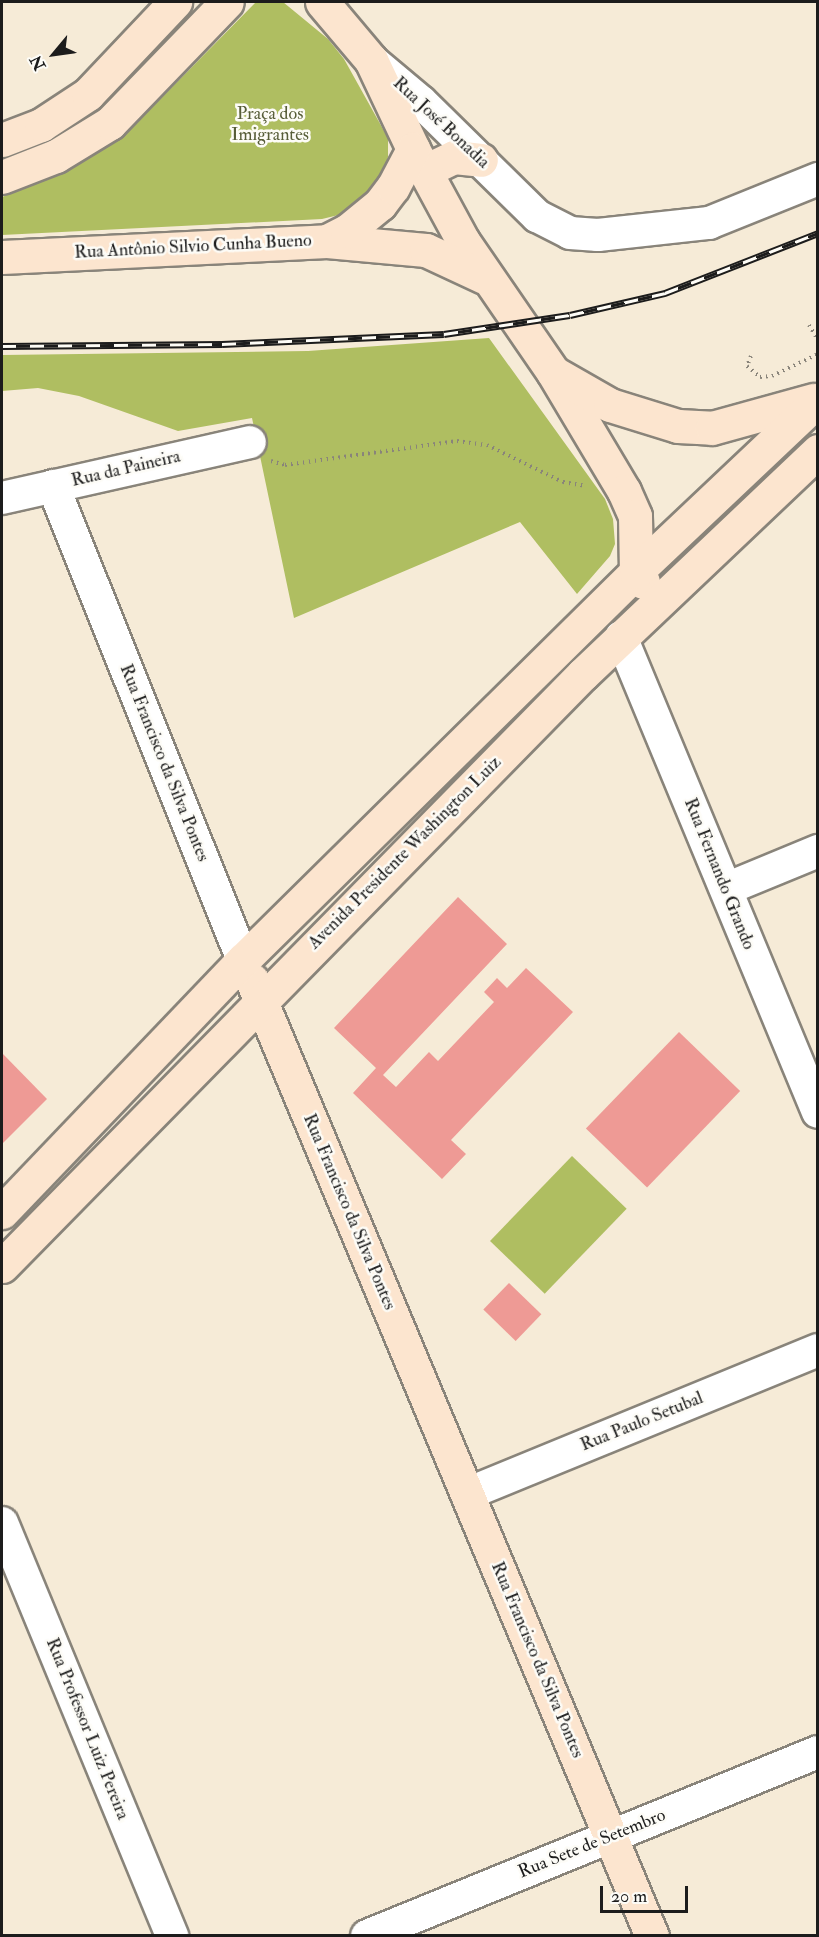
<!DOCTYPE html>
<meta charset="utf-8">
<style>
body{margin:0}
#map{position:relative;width:819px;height:1937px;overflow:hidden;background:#f6ebd7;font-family:"IM FELL Double Pica",serif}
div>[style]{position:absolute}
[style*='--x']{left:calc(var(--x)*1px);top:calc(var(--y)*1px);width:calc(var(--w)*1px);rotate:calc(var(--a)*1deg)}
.green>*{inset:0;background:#afbe61;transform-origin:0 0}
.building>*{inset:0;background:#ee9a95;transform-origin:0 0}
.path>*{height:4px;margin-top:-2px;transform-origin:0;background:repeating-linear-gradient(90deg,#89847a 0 1.5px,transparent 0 6px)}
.roads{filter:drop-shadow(2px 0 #89847a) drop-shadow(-2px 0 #89847a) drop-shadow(0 2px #89847a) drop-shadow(0 -2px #89847a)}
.street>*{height:32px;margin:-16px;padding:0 16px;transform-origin:16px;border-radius:16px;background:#fff}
.secondary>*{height:33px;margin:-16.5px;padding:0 16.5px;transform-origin:16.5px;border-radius:16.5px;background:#fce5cf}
.rail>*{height:7px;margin-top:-3.5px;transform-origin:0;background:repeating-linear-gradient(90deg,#fdfcf7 0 14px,#1c1c1c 0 28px);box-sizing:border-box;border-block:2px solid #1c1c1c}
span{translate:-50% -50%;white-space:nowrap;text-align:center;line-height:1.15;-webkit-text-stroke:5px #fdfcf7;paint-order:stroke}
.park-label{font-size:18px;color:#575d38}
.street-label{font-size:18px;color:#1c1c1c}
.frame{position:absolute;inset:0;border:3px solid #1c1c1c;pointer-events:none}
.north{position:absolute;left:24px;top:24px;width:60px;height:60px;-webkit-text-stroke:4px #fdfcf7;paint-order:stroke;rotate:241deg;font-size:16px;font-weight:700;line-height:24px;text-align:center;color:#1c1c1c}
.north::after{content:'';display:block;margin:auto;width:21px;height:27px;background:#1c1c1c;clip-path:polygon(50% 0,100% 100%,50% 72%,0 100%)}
.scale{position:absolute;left:600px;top:1886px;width:88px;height:27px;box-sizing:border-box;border:3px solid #1c1c1c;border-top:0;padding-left:8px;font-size:18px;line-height:21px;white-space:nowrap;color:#1c1c1c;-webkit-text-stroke:4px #fdfcf7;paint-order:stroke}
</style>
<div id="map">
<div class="green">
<div style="clip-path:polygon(256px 2px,283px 2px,328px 39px,344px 59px,388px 138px,388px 157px,376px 191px,351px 212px,322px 219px,2px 235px,2px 197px,64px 173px,122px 138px)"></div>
<div style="clip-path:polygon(489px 338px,605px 499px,613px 519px,615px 544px,610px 556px,577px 594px,520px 522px,294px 618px,252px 418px,178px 431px,79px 396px,38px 388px,2px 391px,2px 355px,308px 351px)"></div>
<div style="left:572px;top:1156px;width:76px;height:118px;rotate:44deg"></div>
</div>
<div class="building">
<div style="clip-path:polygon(458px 897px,507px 944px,383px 1075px,396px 1087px,429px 1052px,438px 1061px,494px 1002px,484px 992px,497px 978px,507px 988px,526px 968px,573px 1012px,451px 1140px,466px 1154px,442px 1179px,353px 1093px,376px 1068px,334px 1028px)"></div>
<div style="left:679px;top:1032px;width:85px;height:134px;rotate:44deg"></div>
<div style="clip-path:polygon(2px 1053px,47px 1099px,2px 1144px)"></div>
<div style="left:509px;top:1283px;width:45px;height:37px;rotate:44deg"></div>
</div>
<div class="path">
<div style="--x:809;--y:325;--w:17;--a:59"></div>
<div style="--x:751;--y:356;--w:11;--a:112"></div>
<div style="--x:747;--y:366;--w:17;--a:40"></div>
<div style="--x:760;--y:377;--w:12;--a:-5"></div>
<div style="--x:772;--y:376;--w:51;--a:-25.6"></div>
<div style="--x:271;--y:461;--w:15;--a:16"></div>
<div style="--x:285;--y:465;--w:174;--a:-7.9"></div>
<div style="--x:457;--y:441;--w:30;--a:8"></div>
<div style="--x:487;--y:445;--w:85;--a:26"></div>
<div style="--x:563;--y:482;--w:22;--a:10"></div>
</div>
<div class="roads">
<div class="street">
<div style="--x:371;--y:60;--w:65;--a:40"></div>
<div style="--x:421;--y:102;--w:163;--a:44.5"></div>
<div style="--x:537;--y:216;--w:37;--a:27"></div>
<div style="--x:570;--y:233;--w:28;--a:4"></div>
<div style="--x:598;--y:235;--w:112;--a:-6.2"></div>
<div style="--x:709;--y:223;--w:118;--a:-22"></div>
<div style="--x:53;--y:486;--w:511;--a:68.16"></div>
<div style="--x:2;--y:498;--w:254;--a:-12.7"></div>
<div style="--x:621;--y:637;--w:514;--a:67.47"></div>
<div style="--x:726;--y:889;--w:100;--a:-22.4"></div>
<div style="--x:467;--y:1494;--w:379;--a:-22.3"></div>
<div style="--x:2;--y:1523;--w:447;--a:67.6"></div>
<div style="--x:367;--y:1936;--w:487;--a:-22.2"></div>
</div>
<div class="secondary">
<div style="--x:322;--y:2;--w:76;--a:49.8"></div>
<div style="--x:371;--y:60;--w:98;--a:64.7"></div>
<div style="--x:413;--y:149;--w:105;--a:61.5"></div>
<div style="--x:463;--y:241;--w:159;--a:55.5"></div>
<div style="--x:553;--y:372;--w:139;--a:59.2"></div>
<div style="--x:624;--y:491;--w:27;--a:66"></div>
<div style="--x:635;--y:516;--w:56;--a:89"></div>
<div style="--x:636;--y:572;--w:12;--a:55"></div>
<div style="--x:2;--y:140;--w:42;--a:-21"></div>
<div style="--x:41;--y:125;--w:56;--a:-33.4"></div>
<div style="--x:88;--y:94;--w:127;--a:-46.6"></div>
<div style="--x:425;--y:171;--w:32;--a:-26"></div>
<div style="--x:454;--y:157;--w:27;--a:6"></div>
<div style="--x:2;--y:177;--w:58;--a:-21.3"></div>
<div style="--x:56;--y:156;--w:63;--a:-31.4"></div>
<div style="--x:110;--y:123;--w:168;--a:-46"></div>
<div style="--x:327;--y:241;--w:99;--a:5.2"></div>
<div style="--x:426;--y:250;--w:64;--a:25"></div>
<div style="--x:2;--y:257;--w:325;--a:-2.8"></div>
<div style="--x:327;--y:241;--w:22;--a:-27"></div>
<div style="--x:347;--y:231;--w:43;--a:-39.3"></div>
<div style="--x:380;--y:204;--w:21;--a:-53"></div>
<div style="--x:393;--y:187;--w:43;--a:-62.2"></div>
<div style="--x:556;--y:374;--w:62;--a:29.9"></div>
<div style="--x:610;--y:405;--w:71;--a:17.2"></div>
<div style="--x:678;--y:426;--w:34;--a:3"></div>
<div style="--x:712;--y:428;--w:105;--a:-15.5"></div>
<div style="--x:252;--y:980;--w:1036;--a:67.3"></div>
<div style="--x:2;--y:1212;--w:349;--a:-46.3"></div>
<div style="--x:243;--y:960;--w:552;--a:-44.63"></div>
<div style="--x:636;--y:572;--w:250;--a:-43.4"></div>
<div style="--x:2;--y:1266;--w:829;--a:-45.54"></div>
<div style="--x:583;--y:674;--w:324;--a:-43.5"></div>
</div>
</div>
<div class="rail">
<div style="--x:2;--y:346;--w:220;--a:-0.5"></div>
<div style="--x:222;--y:344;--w:222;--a:-2.6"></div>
<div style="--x:444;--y:334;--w:127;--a:-8.6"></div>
<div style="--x:570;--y:315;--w:98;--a:-13"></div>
<div style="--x:665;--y:293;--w:164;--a:-21.4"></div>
</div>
<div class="park-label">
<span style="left:270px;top:125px">Praça dos<br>Imigrantes</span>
</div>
<div class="street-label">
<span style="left:441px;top:123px;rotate:43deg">Rua José Bonadia</span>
<span style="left:193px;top:247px;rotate:-3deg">Rua Antônio Silvio Cunha Bueno</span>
<span style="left:126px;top:469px;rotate:-13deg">Rua da Paineira</span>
<span style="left:164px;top:763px;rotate:68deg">Rua Francisco da Silva Pontes</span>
<span style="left:405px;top:853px;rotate:-45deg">Avenida Presidente Washington Luiz</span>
<span style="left:719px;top:874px;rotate:68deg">Rua Fernando Grando</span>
<span style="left:349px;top:1212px;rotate:67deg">Rua Francisco da Silva Pontes</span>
<span style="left:642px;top:1422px;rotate:-22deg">Rua Paulo Setubal</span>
<span style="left:537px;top:1660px;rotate:67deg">Rua Francisco da Silva Pontes</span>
<span style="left:87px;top:1729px;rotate:68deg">Rua Professor Luiz Pereira</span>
<span style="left:592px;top:1844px;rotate:-22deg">Rua Sete de Setembro</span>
</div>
<div class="frame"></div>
<div class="north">N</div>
<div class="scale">20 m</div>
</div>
